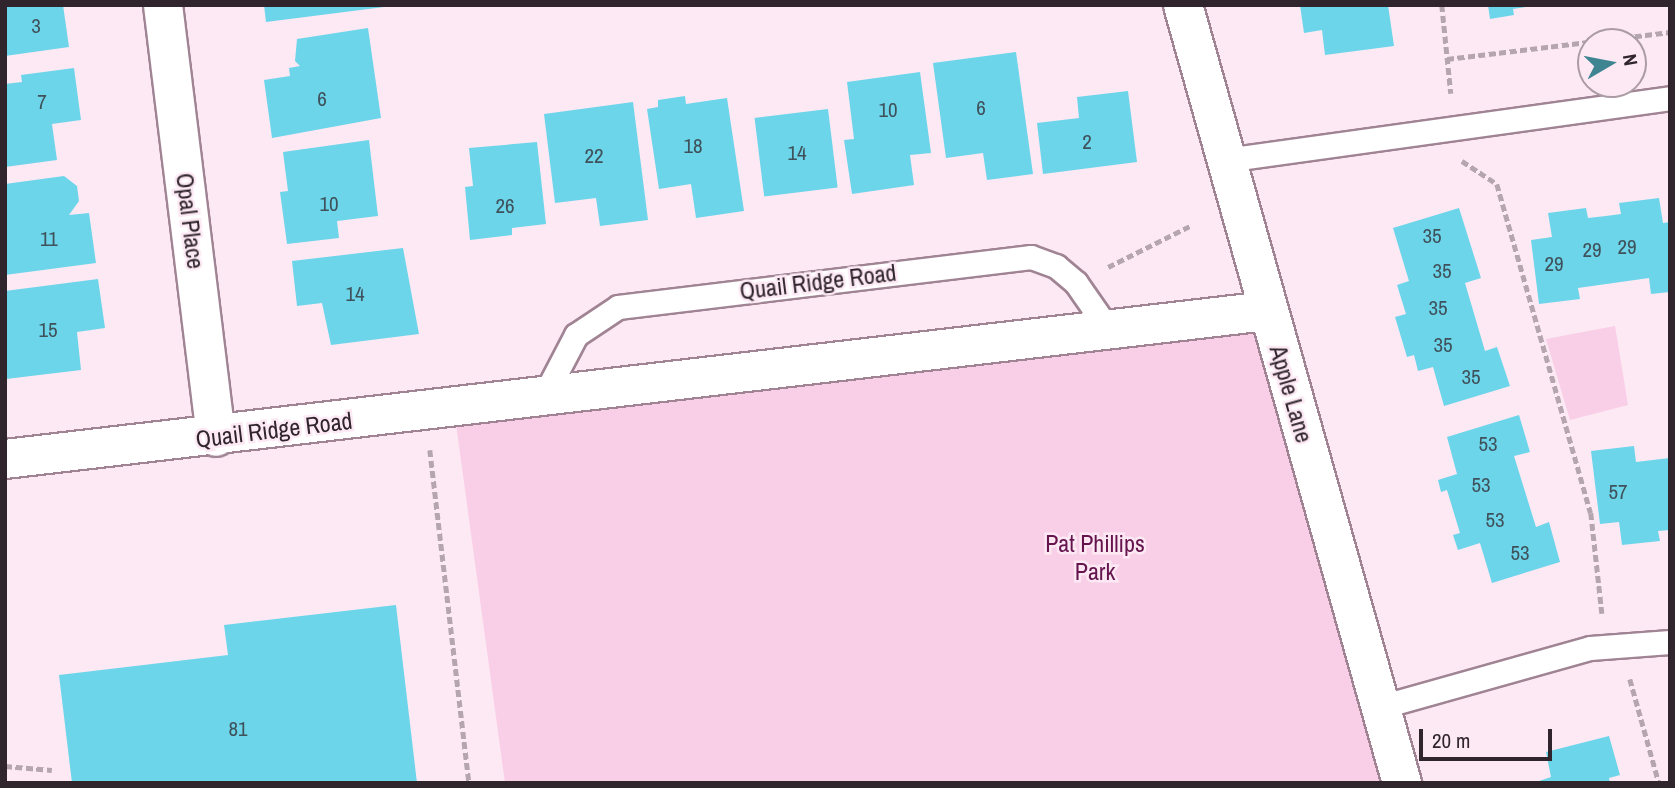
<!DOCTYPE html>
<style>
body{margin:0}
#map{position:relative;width:1675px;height:788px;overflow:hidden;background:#fce9f4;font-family:"Archivo Narrow",sans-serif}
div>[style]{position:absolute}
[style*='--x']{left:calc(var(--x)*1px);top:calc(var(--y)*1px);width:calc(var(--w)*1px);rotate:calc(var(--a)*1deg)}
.green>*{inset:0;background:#f9cee7}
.building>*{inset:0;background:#6cd5e9;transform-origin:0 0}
.path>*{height:4.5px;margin-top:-2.25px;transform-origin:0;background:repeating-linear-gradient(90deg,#b5a5ae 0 7px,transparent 0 10.5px)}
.roads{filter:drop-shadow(2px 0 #a08494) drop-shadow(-2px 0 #a08494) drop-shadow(0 2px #a08494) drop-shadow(0 -2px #a08494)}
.service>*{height:23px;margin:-11.5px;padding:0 11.5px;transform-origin:11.5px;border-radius:11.5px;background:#fff}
.minor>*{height:38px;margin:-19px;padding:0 19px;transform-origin:19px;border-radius:19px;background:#fff}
span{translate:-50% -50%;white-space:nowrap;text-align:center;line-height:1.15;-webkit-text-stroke:5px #fce9f4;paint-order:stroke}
.number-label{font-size:21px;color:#3f515b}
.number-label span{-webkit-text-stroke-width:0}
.street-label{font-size:24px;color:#30252c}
.park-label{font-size:24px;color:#66144e}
.frame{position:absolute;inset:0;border:7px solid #30252c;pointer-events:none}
.north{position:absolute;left:1577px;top:28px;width:70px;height:70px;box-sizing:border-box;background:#fce9f4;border:2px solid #aa9ba4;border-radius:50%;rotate:80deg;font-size:19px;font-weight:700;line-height:28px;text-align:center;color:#30252c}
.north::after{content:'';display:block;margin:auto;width:24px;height:32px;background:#3f8491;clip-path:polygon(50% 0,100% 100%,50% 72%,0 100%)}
.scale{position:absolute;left:1419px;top:729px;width:133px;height:32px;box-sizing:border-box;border:4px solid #30252c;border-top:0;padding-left:9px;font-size:21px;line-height:24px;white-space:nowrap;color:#30252c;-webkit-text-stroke:5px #fce9f4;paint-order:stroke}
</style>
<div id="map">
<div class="green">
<div style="clip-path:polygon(1267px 311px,1402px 783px,505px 783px,454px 409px)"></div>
<div style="clip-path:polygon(1615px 326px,1628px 405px,1570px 420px,1546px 339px)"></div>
</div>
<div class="building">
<div style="clip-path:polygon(5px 5px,63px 5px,69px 47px,5px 56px)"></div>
<div style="clip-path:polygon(264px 5px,384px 5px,384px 7px,266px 22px)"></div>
<div style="clip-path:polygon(1300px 5px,1388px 5px,1394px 46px,1325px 55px,1322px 30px,1304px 33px)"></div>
<div style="clip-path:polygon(1488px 5px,1526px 5px,1526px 7px,1513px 9px,1514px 15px,1490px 19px)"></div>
<div style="clip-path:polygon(368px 28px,381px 118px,272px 138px,264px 80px,290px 76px,289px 68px,300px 66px,295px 61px,297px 39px)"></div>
<div style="clip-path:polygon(1016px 52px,1033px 174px,987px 180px,983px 153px,946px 158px,933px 63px)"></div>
<div style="clip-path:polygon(74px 68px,81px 120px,52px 124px,57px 160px,5px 167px,5px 84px,22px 82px,21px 75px)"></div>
<div style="clip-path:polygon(920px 72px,931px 153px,910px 155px,914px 185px,852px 194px,844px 140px,854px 139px,847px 82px)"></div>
<div style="clip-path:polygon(1128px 91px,1137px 162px,1043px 174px,1037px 123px,1079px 118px,1077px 97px)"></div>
<div style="clip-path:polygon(685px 96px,686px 104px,727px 98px,744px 211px,696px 218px,691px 184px,659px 189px,647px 109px,658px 107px,658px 100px)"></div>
<div style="clip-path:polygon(633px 102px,648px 220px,600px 226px,596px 198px,555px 203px,544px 114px)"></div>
<div style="left:828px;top:109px;width:79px;height:74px;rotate:83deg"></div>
<div style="clip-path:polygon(369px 140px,378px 216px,337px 221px,339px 238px,287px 244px,280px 192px,288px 191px,283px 152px)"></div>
<div style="clip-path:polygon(537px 142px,546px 224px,512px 228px,512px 235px,470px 240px,465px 187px,473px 186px,469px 148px)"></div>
<div style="clip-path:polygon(64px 176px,77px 186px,79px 201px,69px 215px,89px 213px,96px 263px,5px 275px,5px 184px)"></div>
<div style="clip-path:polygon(1659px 198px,1663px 223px,1670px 222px,1670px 292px,1651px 294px,1649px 278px,1578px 288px,1580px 299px,1539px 304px,1531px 240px,1552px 237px,1548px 213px,1586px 208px,1588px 218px,1606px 216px,1621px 214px,1619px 203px)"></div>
<div style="clip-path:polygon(1459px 208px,1481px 278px,1465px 283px,1485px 351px,1497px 347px,1510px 386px,1444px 406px,1433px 367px,1418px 371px,1414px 355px,1407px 357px,1395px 317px,1406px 314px,1397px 285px,1409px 281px,1393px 228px)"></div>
<div style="clip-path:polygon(403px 248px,419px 334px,331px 345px,322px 303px,297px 306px,292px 261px)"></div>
<div style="clip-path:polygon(98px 279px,105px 328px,77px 332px,81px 370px,6px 379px,5px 291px)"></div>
<div style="clip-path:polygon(1519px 415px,1530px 452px,1514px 456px,1536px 527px,1549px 522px,1560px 562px,1492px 583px,1480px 543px,1458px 550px,1453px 535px,1460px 533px,1447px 490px,1441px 492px,1438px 480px,1457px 474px,1447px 437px)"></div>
<div style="clip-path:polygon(1634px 446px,1636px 462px,1670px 458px,1670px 530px,1658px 531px,1660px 541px,1622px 545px,1619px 522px,1600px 524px,1591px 451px)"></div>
<div style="clip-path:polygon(396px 605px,417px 783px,72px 783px,59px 675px,228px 655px,224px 625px)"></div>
<div style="clip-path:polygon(1609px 736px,1620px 775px,1609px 778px,1610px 783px,1533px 783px,1551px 777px,1546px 752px)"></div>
</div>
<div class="path">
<div style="--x:1442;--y:5;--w:89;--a:84.2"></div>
<div style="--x:1447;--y:59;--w:225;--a:-6.9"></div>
<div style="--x:1462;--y:161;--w:42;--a:33.3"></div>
<div style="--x:1497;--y:184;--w:342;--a:74.1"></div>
<div style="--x:1591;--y:513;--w:101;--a:83.7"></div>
<div style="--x:1108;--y:267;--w:94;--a:-26.6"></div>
<div style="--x:430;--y:450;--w:335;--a:83.3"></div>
<div style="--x:1630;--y:679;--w:108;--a:74.4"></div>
<div style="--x:5;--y:766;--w:47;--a:4.9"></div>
</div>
<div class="roads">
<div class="service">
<div style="--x:1225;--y:160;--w:449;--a:-7.9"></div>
<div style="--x:543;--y:398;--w:71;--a:-62.4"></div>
<div style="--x:576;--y:335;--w:50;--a:-33.7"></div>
<div style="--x:618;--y:307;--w:416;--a:-6.9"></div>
<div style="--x:1031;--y:257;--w:27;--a:20"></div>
<div style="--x:1056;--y:266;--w:26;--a:40"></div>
<div style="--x:1076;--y:283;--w:56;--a:55.2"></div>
<div style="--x:1380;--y:707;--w:218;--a:-15.7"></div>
<div style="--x:1590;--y:648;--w:80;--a:-4.3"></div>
</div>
<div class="minor">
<div style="--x:163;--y:5;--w:435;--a:83"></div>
<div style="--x:1183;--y:5;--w:808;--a:74.28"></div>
<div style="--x:5;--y:459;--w:1271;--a:-6.69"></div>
</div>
</div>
<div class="number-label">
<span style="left:36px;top:26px">3</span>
<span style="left:322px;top:99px">6</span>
<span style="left:42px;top:102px">7</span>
<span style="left:981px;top:108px">6</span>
<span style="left:888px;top:110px">10</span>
<span style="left:1087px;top:142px">2</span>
<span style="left:693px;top:146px">18</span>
<span style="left:797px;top:153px">14</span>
<span style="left:594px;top:156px">22</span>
<span style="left:329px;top:204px">10</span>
<span style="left:505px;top:206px">26</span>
<span style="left:1432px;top:236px">35</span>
<span style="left:49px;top:239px">11</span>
<span style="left:1627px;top:247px">29</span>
<span style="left:1592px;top:250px">29</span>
<span style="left:1554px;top:264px">29</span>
<span style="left:1442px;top:271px">35</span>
<span style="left:355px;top:294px">14</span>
<span style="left:1438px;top:308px">35</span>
<span style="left:48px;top:330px">15</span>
<span style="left:1443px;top:345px">35</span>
<span style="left:1471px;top:377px">35</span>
<span style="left:1488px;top:444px">53</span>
<span style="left:1481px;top:485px">53</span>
<span style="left:1618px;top:492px">57</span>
<span style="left:1495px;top:520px">53</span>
<span style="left:1520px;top:553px">53</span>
<span style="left:238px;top:729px">81</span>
</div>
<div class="street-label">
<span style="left:190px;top:221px;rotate:83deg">Opal Place</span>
<span style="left:818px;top:282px;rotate:-7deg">Quail Ridge Road</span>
<span style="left:1291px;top:394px;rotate:74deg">Apple Lane</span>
<span style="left:274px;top:430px;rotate:-7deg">Quail Ridge Road</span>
</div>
<div class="park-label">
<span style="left:1095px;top:558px">Pat Phillips<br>Park</span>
</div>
<div class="frame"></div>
<div class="north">N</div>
<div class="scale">20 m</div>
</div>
